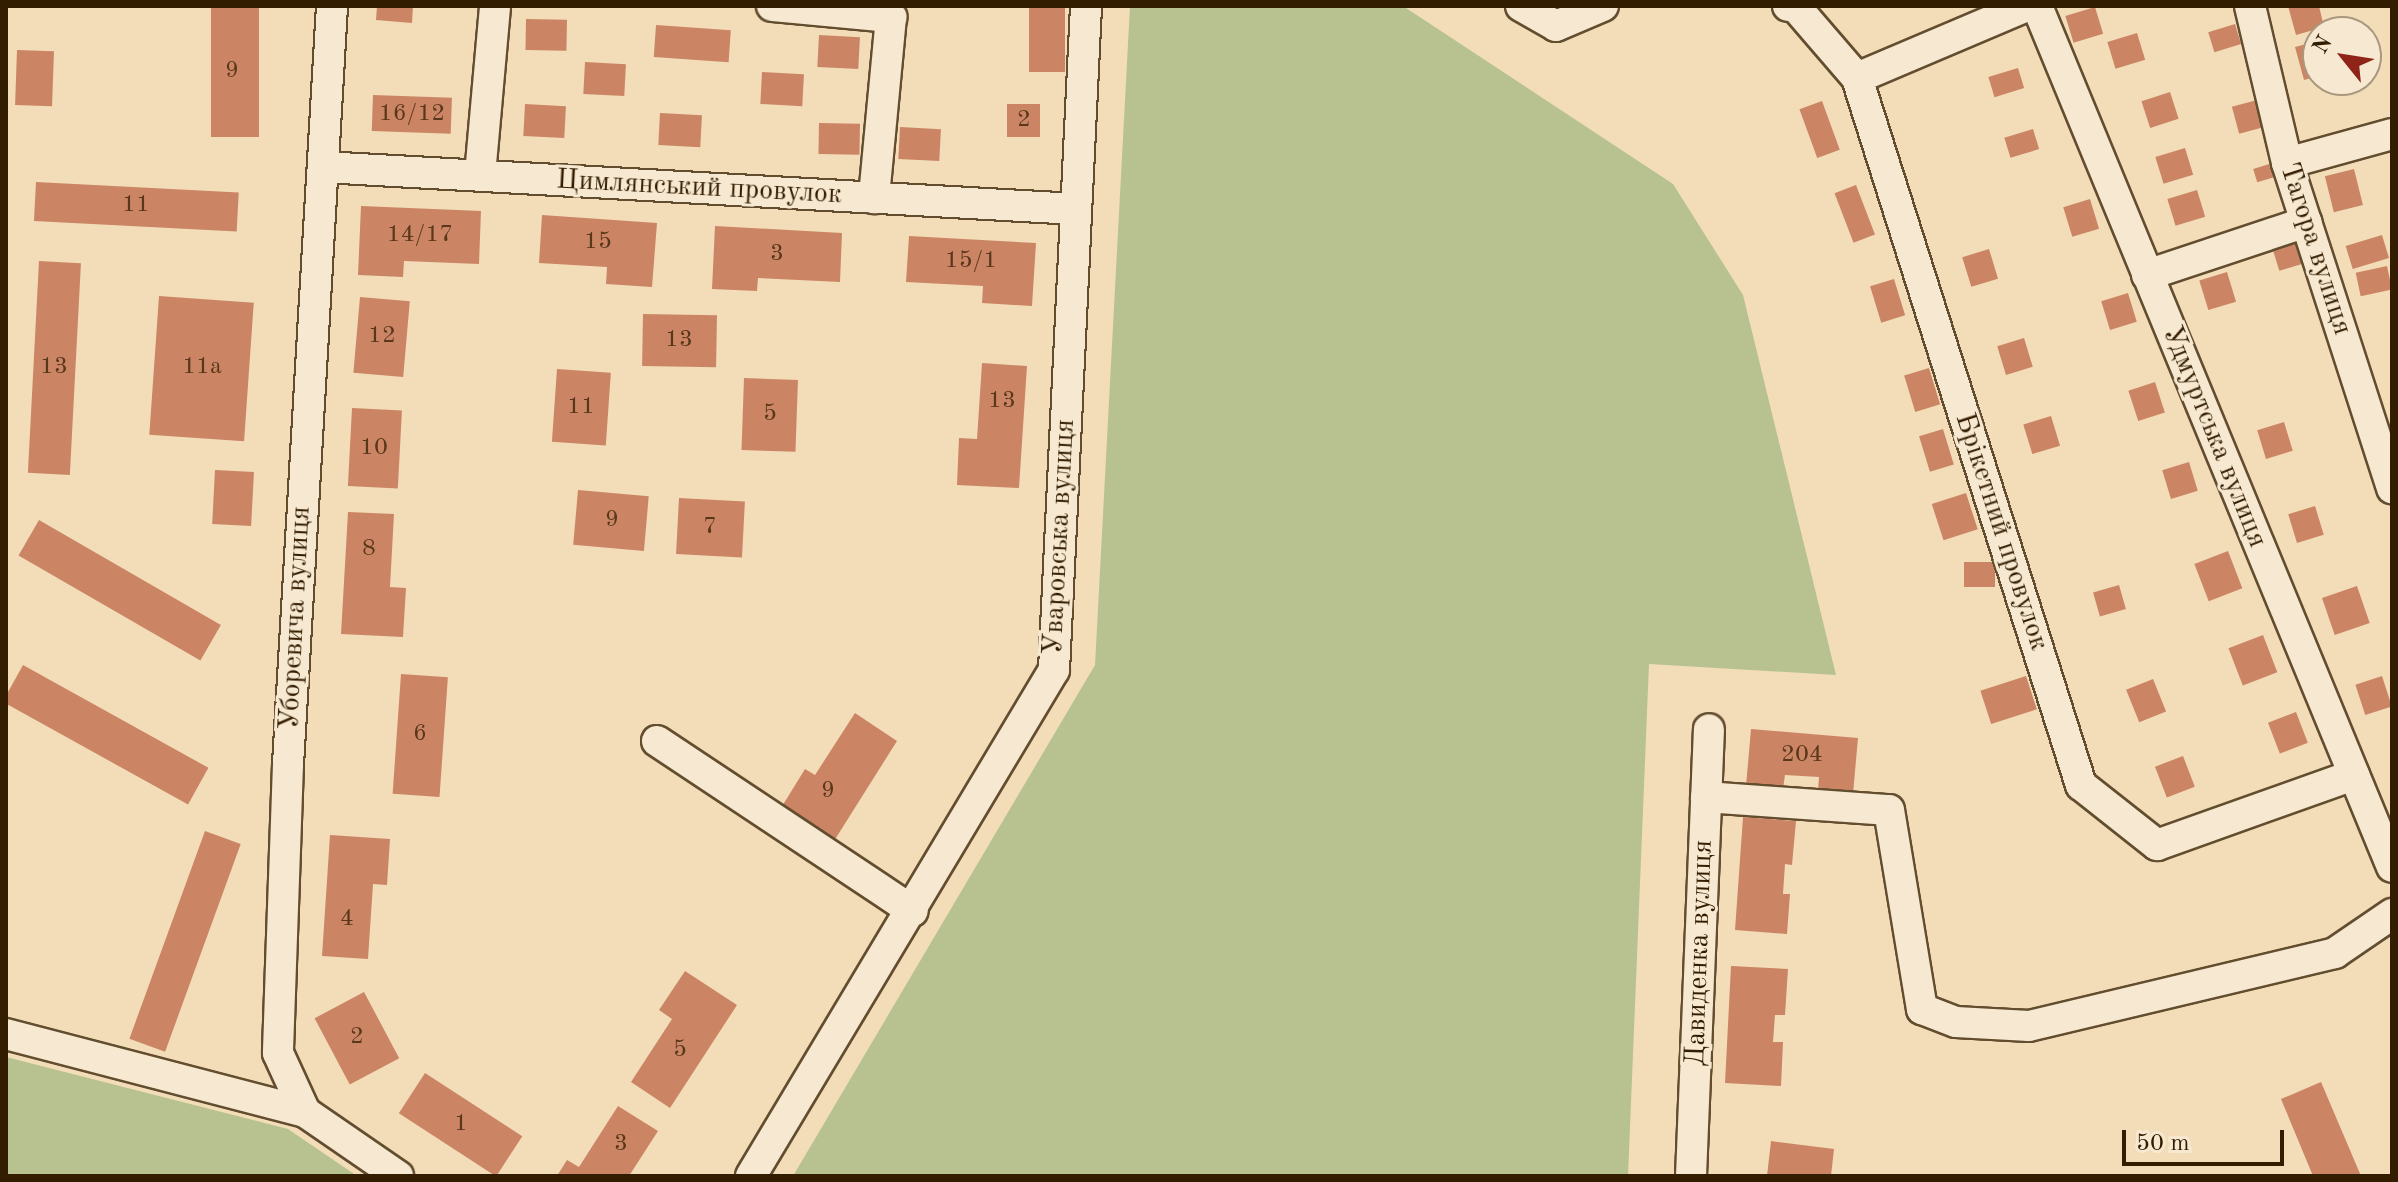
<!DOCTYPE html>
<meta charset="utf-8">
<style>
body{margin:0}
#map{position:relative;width:2398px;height:1182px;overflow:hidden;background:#f2ddb8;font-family:"Old Standard TT",serif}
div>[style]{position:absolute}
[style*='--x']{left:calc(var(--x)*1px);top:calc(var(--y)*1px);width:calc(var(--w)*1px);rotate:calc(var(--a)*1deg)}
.green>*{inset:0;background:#b8c290}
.building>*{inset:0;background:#cb8565;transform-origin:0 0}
.roads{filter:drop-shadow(2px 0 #634d2f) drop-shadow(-2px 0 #634d2f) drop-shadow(0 2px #634d2f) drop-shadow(0 -2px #634d2f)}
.minor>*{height:30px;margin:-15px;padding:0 15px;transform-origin:15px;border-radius:15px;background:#f7e9d1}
span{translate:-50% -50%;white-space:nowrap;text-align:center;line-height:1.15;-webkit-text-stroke:6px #f7e9d1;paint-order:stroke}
.number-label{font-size:24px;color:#59371a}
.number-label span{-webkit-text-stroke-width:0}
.street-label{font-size:28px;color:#331d01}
.frame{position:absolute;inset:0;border:8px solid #331d01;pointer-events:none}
.north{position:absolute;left:2302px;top:16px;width:80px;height:80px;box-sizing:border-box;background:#f7e9d1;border:2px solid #a9977e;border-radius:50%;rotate:300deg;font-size:22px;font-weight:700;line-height:32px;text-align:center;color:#331d01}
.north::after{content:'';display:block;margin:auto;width:28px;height:36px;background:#8f2418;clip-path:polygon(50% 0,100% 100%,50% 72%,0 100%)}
.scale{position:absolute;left:2122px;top:1130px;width:162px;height:36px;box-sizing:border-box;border:4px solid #331d01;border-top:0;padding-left:10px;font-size:24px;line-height:28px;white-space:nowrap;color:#331d01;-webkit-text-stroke:6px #f7e9d1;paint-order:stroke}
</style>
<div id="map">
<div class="green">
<div style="clip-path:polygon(1130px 6px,1403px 6px,1673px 184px,1743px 295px,1836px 675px,1649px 664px,1628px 1176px,793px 1176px,1095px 665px)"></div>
<div style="clip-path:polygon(6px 1057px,288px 1129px,357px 1176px,6px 1176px)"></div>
</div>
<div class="building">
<div style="left:211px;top:6px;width:48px;height:131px"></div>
<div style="clip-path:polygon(377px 6px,413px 6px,412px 23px,376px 20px)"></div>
<div style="left:1029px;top:6px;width:36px;height:66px"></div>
<div style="clip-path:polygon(2288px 6px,2319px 6px,2324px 27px,2296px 35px)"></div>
<div style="left:2095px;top:7px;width:28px;height:31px;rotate:73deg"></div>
<div style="left:526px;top:19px;width:41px;height:31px;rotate:1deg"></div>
<div style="left:2235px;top:24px;width:21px;height:28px;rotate:73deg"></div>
<div style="left:656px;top:25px;width:75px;height:32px;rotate:4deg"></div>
<div style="left:2137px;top:33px;width:28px;height:31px;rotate:73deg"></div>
<div style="left:819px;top:35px;width:41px;height:32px;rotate:3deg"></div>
<div style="clip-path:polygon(2318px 41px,2318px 76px,2304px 80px,2295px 47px)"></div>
<div style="left:17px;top:50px;width:37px;height:55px;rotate:2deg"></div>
<div style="left:585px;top:62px;width:41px;height:32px;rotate:3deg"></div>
<div style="left:2018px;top:68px;width:21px;height:31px;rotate:73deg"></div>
<div style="left:762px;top:72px;width:42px;height:32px;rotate:3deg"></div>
<div style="left:2170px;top:92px;width:28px;height:30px;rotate:72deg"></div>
<div style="left:373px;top:95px;width:79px;height:36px;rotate:2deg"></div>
<div style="left:2257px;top:100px;width:28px;height:26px;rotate:75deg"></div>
<div style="left:1822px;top:101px;width:52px;height:24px;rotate:70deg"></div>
<div style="left:525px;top:104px;width:41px;height:32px;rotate:3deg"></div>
<div style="left:1007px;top:104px;width:33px;height:33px"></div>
<div style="left:660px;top:113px;width:42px;height:32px;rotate:3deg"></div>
<div style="left:819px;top:123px;width:41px;height:31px;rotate:1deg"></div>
<div style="left:900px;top:127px;width:41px;height:32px;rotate:3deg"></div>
<div style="left:2033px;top:129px;width:21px;height:30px;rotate:73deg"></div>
<div style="left:2185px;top:148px;width:28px;height:31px;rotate:73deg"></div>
<div style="left:2279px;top:161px;width:14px;height:27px;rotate:73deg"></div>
<div style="left:2354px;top:169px;width:37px;height:30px;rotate:76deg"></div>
<div style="left:36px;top:182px;width:203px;height:39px;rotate:3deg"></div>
<div style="left:1856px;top:185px;width:53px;height:23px;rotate:69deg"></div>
<div style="left:2197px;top:190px;width:28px;height:31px;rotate:73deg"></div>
<div style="left:2090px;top:199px;width:31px;height:28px;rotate:73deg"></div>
<div style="clip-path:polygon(361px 206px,481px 211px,479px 264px,404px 261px,403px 277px,358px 275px)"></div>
<div style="clip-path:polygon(542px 215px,657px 223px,652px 287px,606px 284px,607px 267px,539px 263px)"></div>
<div style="clip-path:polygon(715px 226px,842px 233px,840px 282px,758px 278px,757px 291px,712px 289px)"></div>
<div style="left:2297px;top:233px;width:31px;height:28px;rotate:73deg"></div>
<div style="left:2382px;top:235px;width:24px;height:38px;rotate:73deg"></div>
<div style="clip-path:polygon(909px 236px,1036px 243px,1032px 306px,982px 303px,983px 286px,906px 282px)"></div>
<div style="left:1989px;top:249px;width:31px;height:28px;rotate:73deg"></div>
<div style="left:39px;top:261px;width:42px;height:212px;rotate:3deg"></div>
<div style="left:2387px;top:266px;width:24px;height:32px;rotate:78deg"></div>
<div style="left:2227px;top:272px;width:31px;height:29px;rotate:73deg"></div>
<div style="left:1894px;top:279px;width:38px;height:25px;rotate:73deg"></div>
<div style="left:2128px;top:293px;width:30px;height:28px;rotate:73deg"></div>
<div style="left:159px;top:296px;width:95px;height:139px;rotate:4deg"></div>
<div style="left:360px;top:297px;width:50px;height:76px;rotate:5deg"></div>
<div style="left:643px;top:314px;width:74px;height:52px;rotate:1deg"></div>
<div style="left:2024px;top:338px;width:30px;height:28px;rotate:73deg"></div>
<div style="clip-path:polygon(982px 363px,1027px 366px,1019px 488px,957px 485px,959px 438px,977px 439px)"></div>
<div style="left:1929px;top:368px;width:38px;height:26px;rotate:73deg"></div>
<div style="left:557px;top:369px;width:54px;height:73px;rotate:4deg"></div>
<div style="left:744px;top:378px;width:54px;height:72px;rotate:2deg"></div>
<div style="left:2155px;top:382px;width:32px;height:28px;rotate:72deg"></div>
<div style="left:352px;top:408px;width:50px;height:78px;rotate:3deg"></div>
<div style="left:2051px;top:416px;width:31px;height:29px;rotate:73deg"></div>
<div style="left:2284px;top:422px;width:30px;height:28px;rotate:73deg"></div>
<div style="left:1943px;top:429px;width:37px;height:25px;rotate:73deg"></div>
<div style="left:2189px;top:462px;width:30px;height:28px;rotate:73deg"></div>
<div style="left:215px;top:470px;width:39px;height:54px;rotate:3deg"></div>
<div style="left:578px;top:490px;width:71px;height:55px;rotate:5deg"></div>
<div style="left:1966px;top:493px;width:38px;height:36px;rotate:72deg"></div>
<div style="left:679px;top:498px;width:66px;height:56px;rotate:3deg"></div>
<div style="left:2315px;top:506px;width:30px;height:28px;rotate:73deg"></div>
<div style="clip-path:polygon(348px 512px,394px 514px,390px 587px,406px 588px,403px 637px,341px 634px)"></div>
<div style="left:39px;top:520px;width:210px;height:41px;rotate:30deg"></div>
<div style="left:2228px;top:551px;width:40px;height:36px;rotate:69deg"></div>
<div style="left:1964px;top:562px;width:31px;height:25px"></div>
<div style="left:2119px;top:585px;width:25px;height:27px;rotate:74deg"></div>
<div style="left:2357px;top:586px;width:39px;height:37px;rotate:71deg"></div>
<div style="left:2263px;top:635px;width:40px;height:37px;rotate:69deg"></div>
<div style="left:23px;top:665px;width:212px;height:42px;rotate:29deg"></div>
<div style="left:401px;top:674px;width:47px;height:120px;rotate:4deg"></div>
<div style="left:2026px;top:676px;width:35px;height:48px;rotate:72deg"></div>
<div style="left:2382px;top:676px;width:32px;height:28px;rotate:72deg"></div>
<div style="left:2153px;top:679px;width:35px;height:29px;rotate:68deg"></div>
<div style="left:2296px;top:712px;width:33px;height:30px;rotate:69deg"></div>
<div style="clip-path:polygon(855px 713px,897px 741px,834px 841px,781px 808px,805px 769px,815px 775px)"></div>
<div style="clip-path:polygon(1751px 729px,1858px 738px,1853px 794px,1818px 791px,1819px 777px,1785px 775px,1783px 789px,1746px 786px)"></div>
<div style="left:2183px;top:756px;width:33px;height:30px;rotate:69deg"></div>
<div style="clip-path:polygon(1743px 817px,1796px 821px,1792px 865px,1785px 864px,1783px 894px,1790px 894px,1787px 934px,1735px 930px)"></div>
<div style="left:205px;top:831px;width:38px;height:221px;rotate:20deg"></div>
<div style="clip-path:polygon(330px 835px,390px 839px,387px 885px,373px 884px,368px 959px,322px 956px)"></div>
<div style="clip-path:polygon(1731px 966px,1788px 969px,1785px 1015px,1775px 1015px,1773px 1042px,1783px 1042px,1781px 1086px,1725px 1083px)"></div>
<div style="clip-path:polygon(685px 971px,737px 1005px,670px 1108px,631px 1082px,672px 1019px,659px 1010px)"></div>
<div style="left:364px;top:992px;width:75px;height:56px;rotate:62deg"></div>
<div style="left:425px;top:1073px;width:116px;height:48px;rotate:33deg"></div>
<div style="clip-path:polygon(2321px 1082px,2361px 1176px,2313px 1176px,2281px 1099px)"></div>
<div style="clip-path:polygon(618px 1106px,658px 1131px,629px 1176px,557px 1176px,567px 1160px,579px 1167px)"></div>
<div style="clip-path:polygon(1771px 1141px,1834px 1149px,1831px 1176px,1767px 1176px)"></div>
</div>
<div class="roads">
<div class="minor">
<div style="--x:332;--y:6;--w:759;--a:93.32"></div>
<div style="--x:288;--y:764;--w:289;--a:92"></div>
<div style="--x:278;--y:1053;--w:65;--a:65.4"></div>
<div style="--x:305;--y:1112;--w:113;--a:34.5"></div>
<div style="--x:772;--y:6;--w:120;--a:5.3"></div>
<div style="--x:891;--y:17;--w:182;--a:95.4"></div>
<div style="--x:1521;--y:6;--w:40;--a:29.7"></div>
<div style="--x:1556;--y:26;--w:51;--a:-23.1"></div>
<div style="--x:1788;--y:6;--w:7;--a:0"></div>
<div style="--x:1795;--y:6;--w:95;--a:49.3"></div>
<div style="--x:1857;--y:78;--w:742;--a:72.42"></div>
<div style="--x:2081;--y:785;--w:97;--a:38.3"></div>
<div style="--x:2157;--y:845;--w:209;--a:-19.6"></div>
<div style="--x:2037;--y:6;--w:931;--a:67.59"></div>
<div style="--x:2250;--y:6;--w:161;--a:76.7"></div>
<div style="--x:2287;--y:163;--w:342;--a:72.1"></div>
<div style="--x:1857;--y:78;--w:185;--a:-23"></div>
<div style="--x:2287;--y:163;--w:109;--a:-15.4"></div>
<div style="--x:323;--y:167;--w:754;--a:3.19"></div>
<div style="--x:480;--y:175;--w:170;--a:-84.9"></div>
<div style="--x:2147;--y:275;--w:168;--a:-18.4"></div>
<div style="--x:657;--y:741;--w:307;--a:33.6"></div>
<div style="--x:1706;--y:797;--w:183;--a:4.1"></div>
<div style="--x:1889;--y:810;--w:202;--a:80.6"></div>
<div style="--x:1922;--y:1009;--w:36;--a:21"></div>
<div style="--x:1956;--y:1022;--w:73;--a:3.1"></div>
<div style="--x:2029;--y:1026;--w:315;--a:-13.4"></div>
<div style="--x:2335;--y:953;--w:69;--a:-34.4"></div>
<div style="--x:6;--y:1034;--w:309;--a:14.6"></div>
<div style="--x:751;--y:1176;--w:590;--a:-59.09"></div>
<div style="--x:1054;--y:670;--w:665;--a:-87.24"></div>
<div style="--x:1691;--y:1176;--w:447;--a:-87.7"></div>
</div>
</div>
<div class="number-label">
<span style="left:232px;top:72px">9</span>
<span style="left:412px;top:115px">16/12</span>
<span style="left:1024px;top:121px">2</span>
<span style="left:136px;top:206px">11</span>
<span style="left:420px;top:236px">14/17</span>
<span style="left:598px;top:243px">15</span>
<span style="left:777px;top:255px">3</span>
<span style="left:971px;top:262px">15/1</span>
<span style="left:382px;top:337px">12</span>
<span style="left:679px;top:341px">13</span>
<span style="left:54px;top:368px">13</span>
<span style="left:202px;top:368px">11а</span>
<span style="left:1002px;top:402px">13</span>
<span style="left:581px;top:408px">11</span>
<span style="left:770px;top:415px">5</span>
<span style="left:374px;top:449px">10</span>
<span style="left:612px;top:521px">9</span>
<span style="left:710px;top:528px">7</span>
<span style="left:369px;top:550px">8</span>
<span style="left:420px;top:735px">6</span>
<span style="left:1802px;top:756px">204</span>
<span style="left:828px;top:792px">9</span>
<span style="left:347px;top:920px">4</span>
<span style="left:357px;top:1038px">2</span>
<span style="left:680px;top:1051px">5</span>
<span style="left:461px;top:1125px">1</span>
<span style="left:621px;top:1145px">3</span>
</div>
<div class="street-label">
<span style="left:699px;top:188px;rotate:3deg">Цимлянський провулок</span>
<span style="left:2315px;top:249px;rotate:72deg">Тагора вулиця</span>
<span style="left:2214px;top:437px;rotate:68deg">Удмуртська вулиця</span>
<span style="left:2001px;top:532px;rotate:72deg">Брiкетний провулок</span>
<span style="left:1060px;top:537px;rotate:-87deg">Уваровська вулиця</span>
<span style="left:296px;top:618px;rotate:-87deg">Уборевича вулиця</span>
<span style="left:1700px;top:953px;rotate:-88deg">Давиденка вулиця</span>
</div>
<div class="frame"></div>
<div class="north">N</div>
<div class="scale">50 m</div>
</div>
